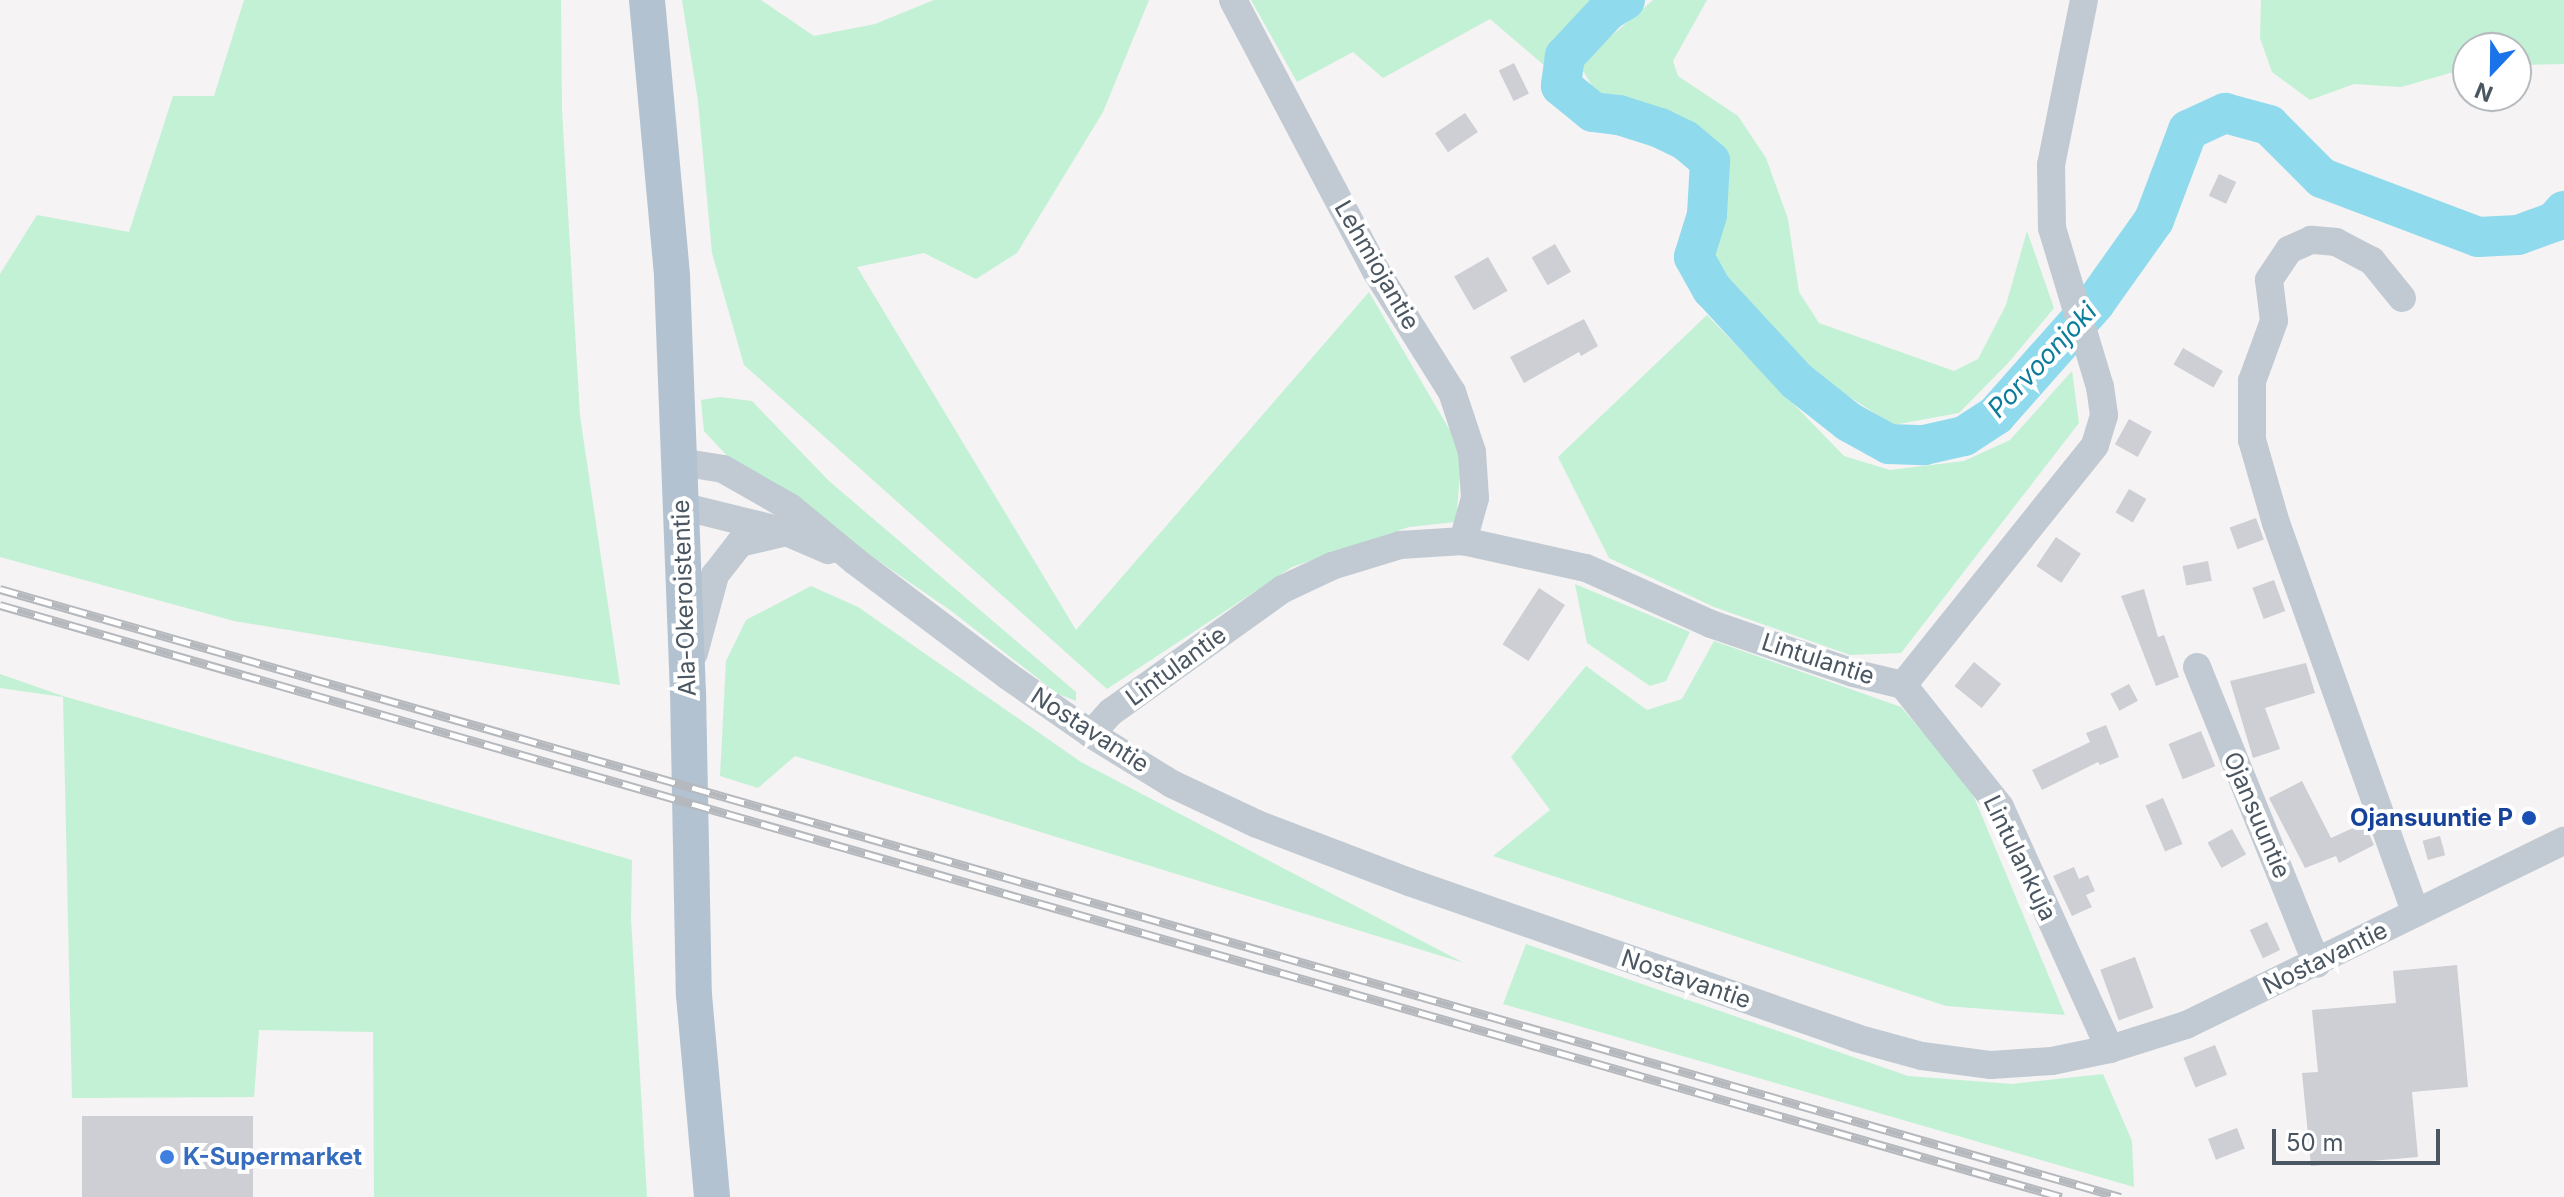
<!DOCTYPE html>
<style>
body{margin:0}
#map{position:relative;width:2564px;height:1197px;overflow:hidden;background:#f5f3f3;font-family:Inter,sans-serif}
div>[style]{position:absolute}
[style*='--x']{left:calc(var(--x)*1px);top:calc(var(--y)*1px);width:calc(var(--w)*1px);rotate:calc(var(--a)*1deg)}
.green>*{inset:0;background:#c3f1d5}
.river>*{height:40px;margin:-20px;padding:0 20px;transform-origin:20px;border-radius:20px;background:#90daee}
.building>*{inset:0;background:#cdcfd5;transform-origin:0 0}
.minor>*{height:28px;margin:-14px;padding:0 14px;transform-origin:14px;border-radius:14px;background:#c1cad2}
.major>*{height:36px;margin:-18px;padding:0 18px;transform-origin:18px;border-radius:18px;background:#b3c2d1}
.rail>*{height:9px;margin-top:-4.5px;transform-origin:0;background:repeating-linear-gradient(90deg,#fff 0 18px,#b5b8bd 0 36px);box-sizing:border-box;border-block:2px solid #b5b8bd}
.dots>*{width:22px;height:22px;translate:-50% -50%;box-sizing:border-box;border:4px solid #fff;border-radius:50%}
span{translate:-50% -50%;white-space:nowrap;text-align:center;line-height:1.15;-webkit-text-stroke:8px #fff;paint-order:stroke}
.street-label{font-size:24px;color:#4a5661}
.transit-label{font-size:24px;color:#164399;font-weight:700}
.right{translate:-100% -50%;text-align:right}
.shop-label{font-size:24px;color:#366cbe;font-weight:700}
.left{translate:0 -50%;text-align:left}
.water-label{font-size:26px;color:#0c7c9b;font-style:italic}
.north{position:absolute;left:2452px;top:32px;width:80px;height:80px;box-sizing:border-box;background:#fff;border:2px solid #b7bbc0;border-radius:50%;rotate:202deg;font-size:22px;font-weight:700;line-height:32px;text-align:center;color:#4a5661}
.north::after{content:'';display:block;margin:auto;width:28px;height:36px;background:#1a73e8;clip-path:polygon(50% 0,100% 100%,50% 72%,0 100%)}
.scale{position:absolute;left:2272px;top:1129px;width:168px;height:36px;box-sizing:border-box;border:4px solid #4a5661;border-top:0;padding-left:10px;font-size:24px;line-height:28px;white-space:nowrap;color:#4a5661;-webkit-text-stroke:6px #fff;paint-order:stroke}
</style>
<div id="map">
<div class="green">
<div style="clip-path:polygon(244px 0,561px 0,562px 110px,580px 416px,620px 685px,234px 621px,0 557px,0 274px,37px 215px,129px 232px,173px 96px,214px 96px)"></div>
<div style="clip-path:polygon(682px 0,761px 0,814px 36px,875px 24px,934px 0,1149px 0,1103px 112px,1017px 253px,976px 279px,924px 253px,857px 267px,1076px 630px,1369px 292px,1462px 451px,1456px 522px,1409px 527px,1292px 567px,1107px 689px,744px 365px,712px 253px,698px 101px)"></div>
<div style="clip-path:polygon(1251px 0,1595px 0,1566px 31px,1545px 66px,1490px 19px,1383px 78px,1353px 52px,1297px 82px)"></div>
<div style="clip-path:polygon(1653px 0,1707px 0,1673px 61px,1678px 76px,1738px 116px,1766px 158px,1788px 219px,1799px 292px,1819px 323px,1954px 371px,1978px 359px,2006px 305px,2027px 231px,2054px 308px,2009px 362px,1959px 413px,1893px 425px,1808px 370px,1724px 275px,1713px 254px,1724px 227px,1723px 156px,1692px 123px,1601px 101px,1579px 64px)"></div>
<div style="clip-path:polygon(2261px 0,2564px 0,2564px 64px,2516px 65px,2516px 48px,2468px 48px,2468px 68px,2401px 87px,2354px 84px,2310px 100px,2272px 72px,2260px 38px)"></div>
<div style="clip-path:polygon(1707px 315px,1844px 456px,1890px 470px,1964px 461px,2010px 440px,2072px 371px,2079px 423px,1901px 653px,1850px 655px,1714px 607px,1609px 558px,1558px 457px)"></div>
<div style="clip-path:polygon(720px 397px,752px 401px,829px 481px,1076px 692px,1076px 701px,1058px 694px,950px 610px,730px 459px,704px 431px,701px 400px)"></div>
<div style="clip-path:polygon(1575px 584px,1690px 632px,1666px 681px,1650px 686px,1587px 643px)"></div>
<div style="clip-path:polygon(811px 586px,858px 607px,1081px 762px,1464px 963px,795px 756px,758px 788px,720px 776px,726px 661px,746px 620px)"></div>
<div style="clip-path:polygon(1714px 641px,1901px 707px,1969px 785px,2065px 1015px,1946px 1006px,1493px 856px,1550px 810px,1511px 757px,1586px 666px,1647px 710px,1682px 699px)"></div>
<div style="clip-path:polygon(0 674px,63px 696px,632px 860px,631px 918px,647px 1197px,374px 1197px,373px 1032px,259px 1030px,254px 1097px,72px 1098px,63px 697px,0 688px)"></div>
<div style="clip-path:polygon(1526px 944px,1908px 1076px,2012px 1084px,2103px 1074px,2132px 1141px,2134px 1187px,1503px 1004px)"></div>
</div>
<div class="river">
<div style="--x:1625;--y:0;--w:21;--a:149"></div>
<div style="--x:1607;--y:11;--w:62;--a:133"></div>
<div style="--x:1565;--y:56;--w:30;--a:98"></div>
<div style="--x:1561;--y:86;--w:41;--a:39.1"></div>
<div style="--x:1593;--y:112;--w:26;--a:7"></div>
<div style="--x:1619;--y:115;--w:43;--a:17.6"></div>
<div style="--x:1660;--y:128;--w:28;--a:26"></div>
<div style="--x:1685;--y:140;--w:33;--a:40"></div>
<div style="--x:1710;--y:161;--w:54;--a:93.2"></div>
<div style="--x:1707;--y:215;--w:44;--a:107.2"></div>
<div style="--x:1694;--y:257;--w:37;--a:61"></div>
<div style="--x:1712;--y:289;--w:125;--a:47.3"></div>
<div style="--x:1797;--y:381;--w:66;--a:38.3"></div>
<div style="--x:1849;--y:422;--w:46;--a:28.8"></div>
<div style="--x:1889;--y:444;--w:35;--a:2"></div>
<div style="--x:1924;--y:445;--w:41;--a:-12.7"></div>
<div style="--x:1964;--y:436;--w:38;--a:-33"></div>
<div style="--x:1996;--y:415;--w:149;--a:-48.5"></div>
<div style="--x:2095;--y:303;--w:102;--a:-54.6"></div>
<div style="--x:2154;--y:220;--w:96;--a:-69.3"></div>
<div style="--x:2188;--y:130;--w:41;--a:-24.7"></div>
<div style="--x:2225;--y:113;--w:46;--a:15.3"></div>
<div style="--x:2269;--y:125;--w:75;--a:45"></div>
<div style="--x:2322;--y:178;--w:167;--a:20.7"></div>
<div style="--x:2478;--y:237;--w:40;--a:-2.9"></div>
<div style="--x:2518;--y:235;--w:38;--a:-20"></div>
<div style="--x:2554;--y:222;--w:15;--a:-48"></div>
</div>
<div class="building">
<div style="left:1514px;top:63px;width:34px;height:17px;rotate:64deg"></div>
<div style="left:1465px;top:113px;width:23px;height:36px;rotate:56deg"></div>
<div style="left:2219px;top:174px;width:19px;height:24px;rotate:25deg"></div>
<div style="left:1555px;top:244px;width:32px;height:27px;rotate:60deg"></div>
<div style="left:1488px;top:257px;width:39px;height:39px;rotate:60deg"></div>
<div style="clip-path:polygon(1584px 319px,1598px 346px,1581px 356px,1579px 352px,1524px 383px,1510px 357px)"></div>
<div style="left:2183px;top:348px;width:46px;height:19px;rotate:30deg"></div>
<div style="left:2129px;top:419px;width:26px;height:29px;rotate:29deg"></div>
<div style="left:2129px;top:489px;width:20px;height:27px;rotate:30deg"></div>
<div style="left:2256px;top:518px;width:23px;height:28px;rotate:70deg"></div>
<div style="left:2056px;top:537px;width:30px;height:35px;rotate:34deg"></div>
<div style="left:2208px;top:561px;width:20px;height:26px;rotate:79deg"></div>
<div style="left:2274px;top:580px;width:33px;height:23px;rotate:70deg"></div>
<div style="left:1539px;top:588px;width:31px;height:67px;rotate:33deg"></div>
<div style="clip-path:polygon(2144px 589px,2158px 637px,2164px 635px,2179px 677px,2156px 686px,2121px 596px)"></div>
<div style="left:1974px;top:662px;width:35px;height:31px;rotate:39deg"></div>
<div style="clip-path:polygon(2306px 663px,2315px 693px,2265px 708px,2280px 749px,2253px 758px,2230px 681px)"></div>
<div style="left:2129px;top:684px;width:19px;height:21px;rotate:62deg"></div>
<div style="clip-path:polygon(2106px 725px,2119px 757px,2100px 765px,2098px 762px,2042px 790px,2032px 770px,2090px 742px,2086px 733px)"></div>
<div style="left:2201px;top:731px;width:38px;height:35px;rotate:68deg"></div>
<div style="clip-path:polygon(2302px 781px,2331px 838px,2364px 823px,2374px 845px,2339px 863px,2336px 856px,2305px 868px,2269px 798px)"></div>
<div style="left:2163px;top:798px;width:50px;height:19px;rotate:67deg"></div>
<div style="left:2232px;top:829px;width:29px;height:28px;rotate:61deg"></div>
<div style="left:2440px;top:836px;width:20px;height:18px;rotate:75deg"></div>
<div style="clip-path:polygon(2074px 867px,2079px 879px,2088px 875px,2095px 891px,2086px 895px,2092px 907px,2072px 916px,2053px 876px)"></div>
<div style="left:2267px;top:922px;width:31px;height:19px;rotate:65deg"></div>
<div style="left:2135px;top:957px;width:54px;height:37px;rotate:70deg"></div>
<div style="clip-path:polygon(2457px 965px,2468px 1087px,2412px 1092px,2418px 1157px,2311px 1166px,2302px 1073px,2318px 1072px,2312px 1010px,2396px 1003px,2393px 971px)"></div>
<div style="left:2215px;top:1045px;width:32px;height:34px;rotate:68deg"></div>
<div style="left:82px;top:1116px;width:171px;height:81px"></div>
<div style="left:2237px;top:1128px;width:22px;height:31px;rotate:69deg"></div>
</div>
<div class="minor">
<div style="--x:1233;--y:0;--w:306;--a:62.2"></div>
<div style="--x:1376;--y:271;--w:143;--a:57.9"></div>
<div style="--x:1452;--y:392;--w:63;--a:71.6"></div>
<div style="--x:1472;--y:452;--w:46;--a:86.3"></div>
<div style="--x:1475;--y:498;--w:45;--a:105.6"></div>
<div style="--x:2402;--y:298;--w:48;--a:-129"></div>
<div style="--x:2372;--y:261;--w:41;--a:-152.2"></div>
<div style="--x:2336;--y:242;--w:25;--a:-175"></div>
<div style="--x:2311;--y:240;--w:24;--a:156"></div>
<div style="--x:2289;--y:250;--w:36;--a:124"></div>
<div style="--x:2269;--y:280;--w:41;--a:83"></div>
<div style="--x:2274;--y:321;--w:64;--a:110.1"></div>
<div style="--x:2252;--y:381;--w:59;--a:90"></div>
<div style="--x:2252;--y:440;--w:86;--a:73.9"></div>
<div style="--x:2276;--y:523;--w:414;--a:70.3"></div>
<div style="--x:680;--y:462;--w:44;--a:9.2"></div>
<div style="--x:723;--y:469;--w:78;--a:29.8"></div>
<div style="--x:791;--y:508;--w:83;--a:39.6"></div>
<div style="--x:855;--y:561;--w:191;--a:36.9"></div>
<div style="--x:1008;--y:676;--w:101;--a:34.9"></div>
<div style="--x:1091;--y:734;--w:95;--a:31.7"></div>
<div style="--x:1172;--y:784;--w:94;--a:25.2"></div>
<div style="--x:1257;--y:824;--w:163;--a:20.9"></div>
<div style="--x:1409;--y:882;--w:473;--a:19.2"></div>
<div style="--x:1856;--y:1038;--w:68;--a:15.3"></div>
<div style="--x:1922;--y:1056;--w:70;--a:7.4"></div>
<div style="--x:1991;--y:1065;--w:61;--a:-3.8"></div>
<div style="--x:2052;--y:1061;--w:59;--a:-11.7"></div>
<div style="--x:2110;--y:1049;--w:80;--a:-17.5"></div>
<div style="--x:2186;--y:1025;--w:420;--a:-26"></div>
<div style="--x:681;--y:506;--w:100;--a:13.9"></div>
<div style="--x:694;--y:653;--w:81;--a:-74.9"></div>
<div style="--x:715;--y:575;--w:41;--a:-52"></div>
<div style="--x:740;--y:543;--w:47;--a:-13.4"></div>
<div style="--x:786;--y:532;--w:46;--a:23.2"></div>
<div style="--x:2197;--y:667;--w:320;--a:68"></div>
<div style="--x:1903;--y:685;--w:156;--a:51.5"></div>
<div style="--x:2000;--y:807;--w:266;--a:65.6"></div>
<div style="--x:1091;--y:734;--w:30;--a:-48"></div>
<div style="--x:1111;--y:712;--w:211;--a:-35.6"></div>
<div style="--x:1283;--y:589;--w:54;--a:-25.1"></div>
<div style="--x:1332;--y:566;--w:71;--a:-17.2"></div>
<div style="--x:1400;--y:545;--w:63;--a:-3.6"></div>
<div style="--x:1463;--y:541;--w:126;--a:12.4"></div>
<div style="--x:1586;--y:568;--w:137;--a:24.1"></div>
<div style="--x:1711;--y:624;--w:150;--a:19"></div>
<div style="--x:1853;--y:673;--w:51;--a:13.5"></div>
<div style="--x:1903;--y:685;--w:307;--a:-51.3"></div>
<div style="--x:2095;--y:445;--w:31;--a:-73"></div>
<div style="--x:2104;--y:415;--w:28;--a:-98"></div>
<div style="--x:2100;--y:387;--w:166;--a:-106.8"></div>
<div style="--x:2052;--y:228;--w:63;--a:-90.9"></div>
<div style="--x:2051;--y:165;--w:168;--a:-78.7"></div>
</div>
<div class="major">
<div style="--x:647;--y:0;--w:278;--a:84.8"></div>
<div style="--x:672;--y:277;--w:414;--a:87.8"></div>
<div style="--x:688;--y:691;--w:304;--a:88.9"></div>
<div style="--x:694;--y:995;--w:203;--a:84.9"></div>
</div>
<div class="rail">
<div style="--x:0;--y:589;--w:2206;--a:16"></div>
<div style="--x:0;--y:605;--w:2145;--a:16.02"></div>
</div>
<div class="dots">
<div style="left:2529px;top:818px;background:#1a4fb4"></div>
<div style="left:167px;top:1157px;background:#3f7fe0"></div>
</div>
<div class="street-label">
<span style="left:1377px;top:265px;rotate:60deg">Lehmiojantie</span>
<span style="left:684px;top:598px;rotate:-92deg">Ala-Okeroistentie</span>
<span style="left:1818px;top:659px;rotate:18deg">Lintulantie</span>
<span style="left:1176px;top:666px;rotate:-36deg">Lintulantie</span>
<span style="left:1090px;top:730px;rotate:33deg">Nostavantie</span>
<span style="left:2257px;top:815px;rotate:67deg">Ojansuuntie</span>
<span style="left:2020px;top:858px;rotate:64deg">Lintulankuja</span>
<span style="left:2325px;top:958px;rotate:-26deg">Nostavantie</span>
<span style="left:1686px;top:979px;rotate:19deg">Nostavantie</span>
</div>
<div class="transit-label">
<span class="right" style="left:2513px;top:818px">Ojansuuntie P</span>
</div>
<div class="shop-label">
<span class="left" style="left:183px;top:1157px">K-Supermarket</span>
</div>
<div class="water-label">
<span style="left:2042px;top:360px;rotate:-47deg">Porvoonjoki</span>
</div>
<div class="north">N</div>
<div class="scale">50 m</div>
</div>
